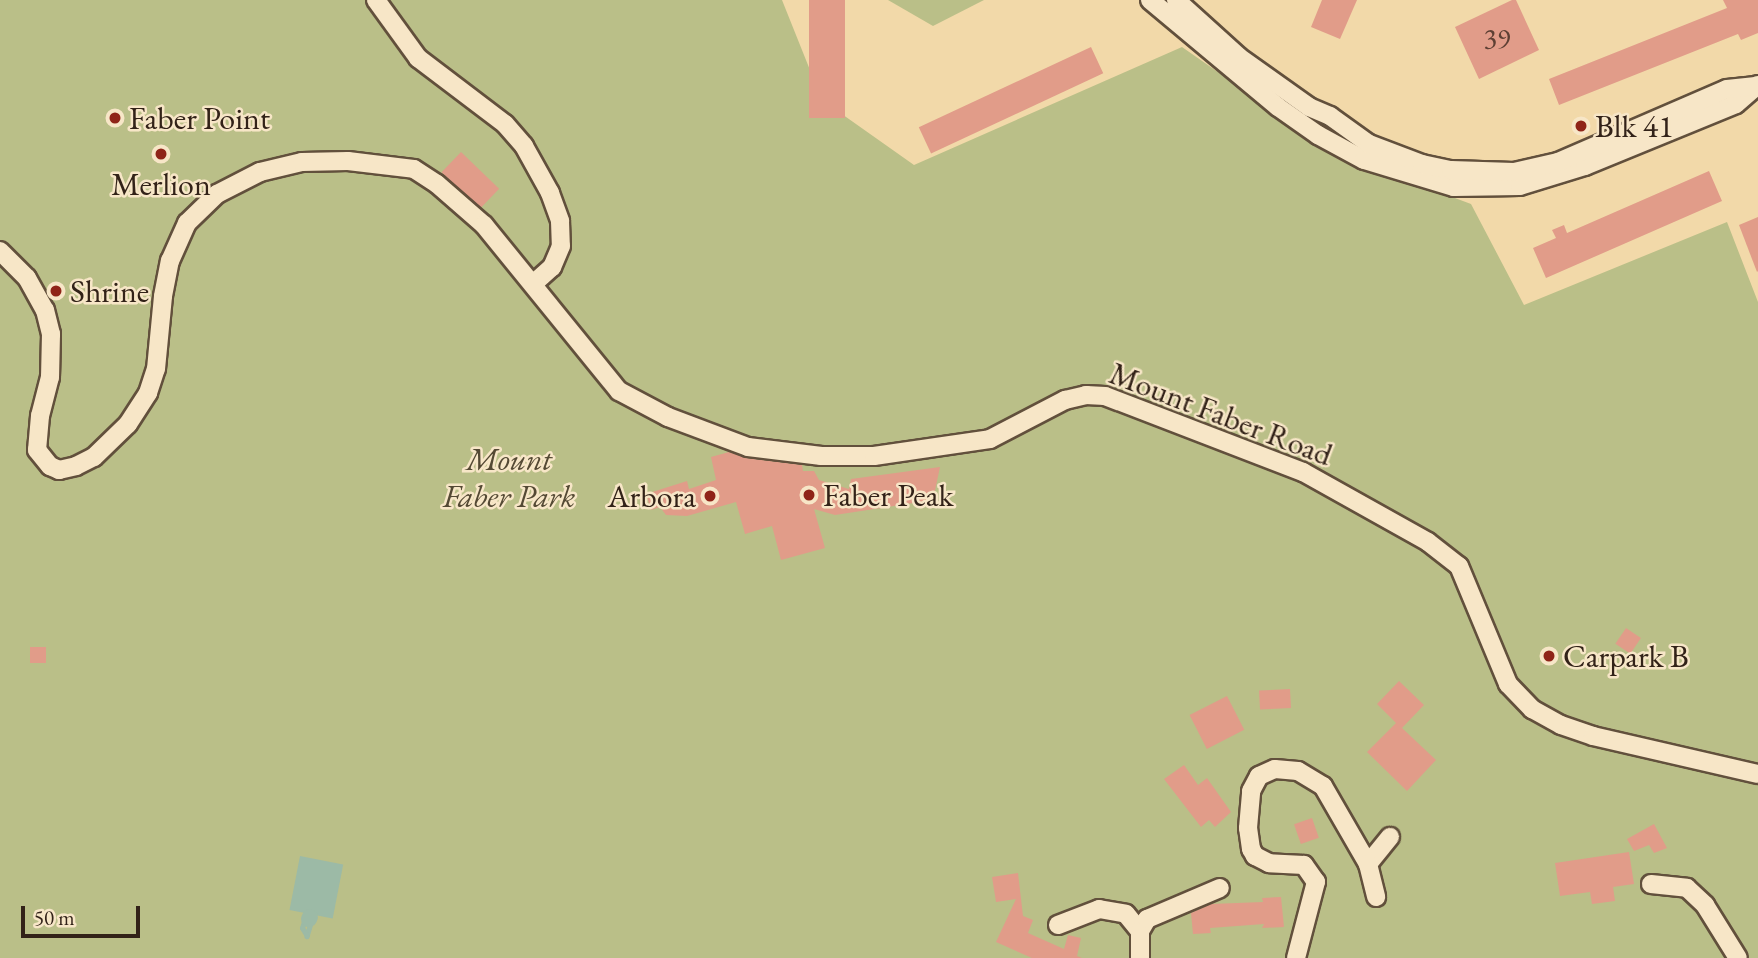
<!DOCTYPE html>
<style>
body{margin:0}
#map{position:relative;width:1758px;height:958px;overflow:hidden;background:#f2d9a9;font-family:"EB Garamond",serif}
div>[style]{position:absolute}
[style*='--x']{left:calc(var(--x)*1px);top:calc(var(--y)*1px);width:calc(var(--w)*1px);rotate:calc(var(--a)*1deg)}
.green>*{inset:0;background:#babf88}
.water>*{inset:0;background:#9cbaa6;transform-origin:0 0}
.stream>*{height:4.5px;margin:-2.25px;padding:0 2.25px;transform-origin:2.25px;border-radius:2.25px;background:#9cbaa6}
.canal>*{height:16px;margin:-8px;padding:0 8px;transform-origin:8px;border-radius:8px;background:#9cbaa6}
.building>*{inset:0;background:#e19c89;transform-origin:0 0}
.roads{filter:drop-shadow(2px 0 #62503c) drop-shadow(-2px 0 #62503c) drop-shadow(0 2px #62503c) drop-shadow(0 -2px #62503c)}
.street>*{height:18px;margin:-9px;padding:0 9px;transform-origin:9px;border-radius:9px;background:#f7e6c7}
.dots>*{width:19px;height:19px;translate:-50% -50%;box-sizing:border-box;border:4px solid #f7e6c7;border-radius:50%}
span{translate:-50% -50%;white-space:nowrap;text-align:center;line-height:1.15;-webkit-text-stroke:5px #f7e6c7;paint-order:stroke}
.number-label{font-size:28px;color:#5e4034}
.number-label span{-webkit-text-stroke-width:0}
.poi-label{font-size:32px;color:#322218}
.left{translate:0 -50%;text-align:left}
.right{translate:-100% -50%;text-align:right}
.street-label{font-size:32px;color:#322218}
.park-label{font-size:32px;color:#544934;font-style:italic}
.scale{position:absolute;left:21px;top:906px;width:119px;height:32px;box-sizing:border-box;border:4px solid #322218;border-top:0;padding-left:9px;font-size:21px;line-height:24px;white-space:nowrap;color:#322218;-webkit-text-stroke:5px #f7e6c7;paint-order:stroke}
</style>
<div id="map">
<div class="green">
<div style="clip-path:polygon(0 0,782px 0,822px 100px,914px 165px,1182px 47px,1334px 153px,1471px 204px,1524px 305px,1727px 222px,1758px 302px,1758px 958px,0 958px)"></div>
<div style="clip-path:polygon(888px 0,984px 0,933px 26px)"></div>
</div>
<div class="water">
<div style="left:300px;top:856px;width:44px;height:55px;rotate:11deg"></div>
</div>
<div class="stream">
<div style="--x:305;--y:918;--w:7;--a:16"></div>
<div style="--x:312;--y:920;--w:17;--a:107"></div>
<div style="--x:307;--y:936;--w:9;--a:-122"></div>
<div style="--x:302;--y:928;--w:10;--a:-73"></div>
</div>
<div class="canal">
<div style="--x:309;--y:919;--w:2;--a:-63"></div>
</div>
<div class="building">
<div style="left:809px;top:0;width:36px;height:118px"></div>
<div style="clip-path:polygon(1322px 0,1357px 0,1340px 39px,1311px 27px)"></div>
<div style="clip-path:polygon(1512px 0,1516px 0,1539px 50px,1479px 79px,1455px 27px)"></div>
<div style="clip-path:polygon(1723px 0,1758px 0,1758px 33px,1741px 40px,1738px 34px,1559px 105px,1549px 79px,1727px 8px)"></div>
<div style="left:1091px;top:47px;width:29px;height:190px;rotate:65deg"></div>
<div style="left:461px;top:152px;width:53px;height:28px;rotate:44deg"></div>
<div style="clip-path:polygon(1709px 171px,1722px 201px,1546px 278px,1533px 248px,1556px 238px,1552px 230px,1564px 225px,1567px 233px)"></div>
<div style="clip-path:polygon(1758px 217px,1758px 271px,1757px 272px,1739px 225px)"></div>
<div style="clip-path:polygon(729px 452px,746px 458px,802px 465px,803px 471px,814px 471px,819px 480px,849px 489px,851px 479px,940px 467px,933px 500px,835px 515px,814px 509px,825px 548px,781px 560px,772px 526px,745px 534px,736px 502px,687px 516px,666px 515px,660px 507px,651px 510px,646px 494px,687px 481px,689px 489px,716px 480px,711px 457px)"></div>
<div style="left:1626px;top:628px;width:18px;height:19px;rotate:34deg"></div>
<div style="left:30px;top:647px;width:16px;height:16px"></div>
<div style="clip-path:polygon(1399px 681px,1424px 705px,1402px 728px,1436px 760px,1407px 791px,1367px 752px,1396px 723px,1377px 704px)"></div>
<div style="left:1290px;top:689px;width:19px;height:31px;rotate:87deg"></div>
<div style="left:1227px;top:696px;width:38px;height:42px;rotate:63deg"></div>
<div style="clip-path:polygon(1184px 765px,1198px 785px,1207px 778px,1231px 812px,1215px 827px,1209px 820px,1201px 827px,1164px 779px)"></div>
<div style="left:1312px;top:818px;width:21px;height:19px;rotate:71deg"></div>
<div style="clip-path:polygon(1654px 824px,1667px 848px,1654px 853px,1649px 845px,1634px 851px,1627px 839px)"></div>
<div style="clip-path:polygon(1629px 852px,1634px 884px,1613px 887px,1615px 901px,1592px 904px,1590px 892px,1560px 896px,1555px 863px)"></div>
<div style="clip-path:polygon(1018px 873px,1023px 916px,1033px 920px,1028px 933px,1064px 949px,1068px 935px,1081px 938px,1077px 956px,1082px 958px,1032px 958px,996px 942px,1016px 899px,996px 902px,992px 877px)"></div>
<div style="clip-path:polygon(1281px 897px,1284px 927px,1262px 928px,1264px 924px,1210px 928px,1211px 933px,1193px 934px,1191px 913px,1211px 904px,1263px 902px,1262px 898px)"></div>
</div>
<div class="roads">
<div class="street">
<div style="--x:376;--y:0;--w:72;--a:54.1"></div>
<div style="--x:418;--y:58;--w:109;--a:37.2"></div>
<div style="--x:505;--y:124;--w:29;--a:49"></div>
<div style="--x:524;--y:146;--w:54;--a:61"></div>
<div style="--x:550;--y:193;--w:30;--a:70"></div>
<div style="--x:560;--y:221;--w:25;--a:88"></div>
<div style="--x:561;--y:246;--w:23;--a:113"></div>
<div style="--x:552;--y:267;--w:24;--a:138"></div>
<div style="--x:1150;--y:0;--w:167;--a:39.9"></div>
<div style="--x:1278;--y:107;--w:49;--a:35"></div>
<div style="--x:1318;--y:135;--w:52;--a:28.5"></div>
<div style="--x:1364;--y:160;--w:94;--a:16.7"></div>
<div style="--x:1454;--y:187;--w:66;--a:-0.9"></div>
<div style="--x:1520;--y:186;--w:68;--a:-17.1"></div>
<div style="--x:1585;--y:166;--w:163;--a:-22.3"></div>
<div style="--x:1736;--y:104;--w:29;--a:-41"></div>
<div style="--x:1176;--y:0;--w:85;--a:42.1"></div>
<div style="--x:1239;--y:57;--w:86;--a:35.5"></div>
<div style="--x:1309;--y:107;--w:23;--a:23"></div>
<div style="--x:1330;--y:116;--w:48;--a:35.7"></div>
<div style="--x:1369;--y:144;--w:57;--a:20.7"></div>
<div style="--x:1422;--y:164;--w:30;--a:12"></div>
<div style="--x:1451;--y:170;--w:63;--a:1.8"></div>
<div style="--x:1514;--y:172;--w:45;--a:-12.8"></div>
<div style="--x:1558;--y:162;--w:184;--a:-23.4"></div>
<div style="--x:1727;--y:89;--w:29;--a:-6"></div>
<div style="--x:0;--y:251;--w:38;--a:45"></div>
<div style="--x:27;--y:278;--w:37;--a:61"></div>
<div style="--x:45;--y:310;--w:25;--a:76"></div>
<div style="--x:51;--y:334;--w:43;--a:91.3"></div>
<div style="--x:50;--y:377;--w:40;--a:104.4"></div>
<div style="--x:40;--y:416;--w:34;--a:95"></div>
<div style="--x:37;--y:450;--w:21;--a:51"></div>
<div style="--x:50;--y:466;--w:10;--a:24"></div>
<div style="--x:59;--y:470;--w:17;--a:-13"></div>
<div style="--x:76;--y:466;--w:20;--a:-27"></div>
<div style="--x:94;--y:457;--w:47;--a:-44.1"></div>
<div style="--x:128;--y:424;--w:37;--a:-57"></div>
<div style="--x:148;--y:393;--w:25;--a:-72"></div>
<div style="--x:156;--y:369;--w:73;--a:-84.5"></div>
<div style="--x:163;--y:296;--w:36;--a:-79"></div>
<div style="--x:170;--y:261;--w:42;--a:-65.9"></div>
<div style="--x:187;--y:223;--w:42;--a:-44"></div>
<div style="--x:217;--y:194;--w:48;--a:-27.1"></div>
<div style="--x:260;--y:172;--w:43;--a:-13.4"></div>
<div style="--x:302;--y:162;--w:46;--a:-1.2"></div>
<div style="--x:348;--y:161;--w:66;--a:6.9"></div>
<div style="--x:414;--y:169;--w:27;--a:33"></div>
<div style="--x:437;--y:184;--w:62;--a:41.1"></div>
<div style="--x:484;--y:225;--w:214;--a:50.9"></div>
<div style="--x:619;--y:391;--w:55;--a:28"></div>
<div style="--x:668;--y:417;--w:85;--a:20.6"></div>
<div style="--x:748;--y:447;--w:74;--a:7"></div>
<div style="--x:821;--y:456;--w:53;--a:0"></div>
<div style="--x:874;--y:456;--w:117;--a:-8.3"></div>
<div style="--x:990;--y:439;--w:85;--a:-27.5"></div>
<div style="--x:1065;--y:400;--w:22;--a:-13"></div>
<div style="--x:1086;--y:395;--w:19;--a:3"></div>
<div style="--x:1105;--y:396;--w:212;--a:21"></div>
<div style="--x:1303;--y:472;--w:143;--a:29.2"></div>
<div style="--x:1428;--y:542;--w:39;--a:38"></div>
<div style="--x:1459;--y:566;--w:128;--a:67.4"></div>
<div style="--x:1508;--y:684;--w:35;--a:46"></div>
<div style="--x:1532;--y:709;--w:33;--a:29"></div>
<div style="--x:1561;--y:725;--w:34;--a:19"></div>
<div style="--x:1593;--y:736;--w:169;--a:13"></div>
<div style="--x:1368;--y:864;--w:35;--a:-51"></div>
<div style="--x:1651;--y:884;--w:36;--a:6"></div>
<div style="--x:1687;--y:888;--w:25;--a:43"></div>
<div style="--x:1705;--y:905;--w:62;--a:58.1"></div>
<div style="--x:1058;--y:925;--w:44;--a:-21.3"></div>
<div style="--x:1099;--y:909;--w:27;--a:10"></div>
<div style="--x:1126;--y:914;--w:22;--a:51"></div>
<div style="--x:1140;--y:931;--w:27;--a:90"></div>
<div style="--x:1140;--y:931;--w:14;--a:-60"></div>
<div style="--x:1147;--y:919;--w:79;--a:-23"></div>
<div style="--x:1296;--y:958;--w:79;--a:-75.3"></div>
<div style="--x:1316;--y:882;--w:21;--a:-125"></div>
<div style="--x:1304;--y:865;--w:35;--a:-177"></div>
<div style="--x:1269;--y:863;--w:16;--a:-153"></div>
<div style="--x:1255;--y:856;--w:8;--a:-120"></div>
<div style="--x:1251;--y:849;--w:21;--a:-98"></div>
<div style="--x:1248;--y:828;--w:37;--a:-85"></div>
<div style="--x:1251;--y:791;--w:17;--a:-62"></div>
<div style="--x:1259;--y:776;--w:17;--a:-24"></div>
<div style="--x:1275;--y:769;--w:23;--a:5"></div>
<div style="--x:1298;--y:771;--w:29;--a:31"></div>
<div style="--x:1323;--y:786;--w:90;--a:60"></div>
<div style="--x:1368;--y:864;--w:34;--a:76"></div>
</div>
</div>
<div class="dots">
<div style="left:115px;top:118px;background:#8f2418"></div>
<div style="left:1581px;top:126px;background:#8f2418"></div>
<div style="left:161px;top:154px;background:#8f2418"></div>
<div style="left:56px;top:291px;background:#8f2418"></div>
<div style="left:809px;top:495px;background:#8f2418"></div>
<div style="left:710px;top:496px;background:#8f2418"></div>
<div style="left:1549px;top:656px;background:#8f2418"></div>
</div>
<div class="number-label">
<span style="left:1497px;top:38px">39</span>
</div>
<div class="poi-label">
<span class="left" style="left:129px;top:118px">Faber Point</span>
<span class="left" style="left:1595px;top:126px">Blk 41</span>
<span style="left:161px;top:184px">Merlion</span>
<span class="left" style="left:70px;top:291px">Shrine</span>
<span class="left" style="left:823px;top:495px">Faber Peak</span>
<span class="right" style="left:696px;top:496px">Arbora</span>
<span class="left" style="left:1563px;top:656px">Carpark B</span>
</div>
<div class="street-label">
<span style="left:1221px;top:414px;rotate:21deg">Mount Faber Road</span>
</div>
<div class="park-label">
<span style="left:509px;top:478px">Mount<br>Faber Park</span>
</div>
<div class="scale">50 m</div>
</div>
